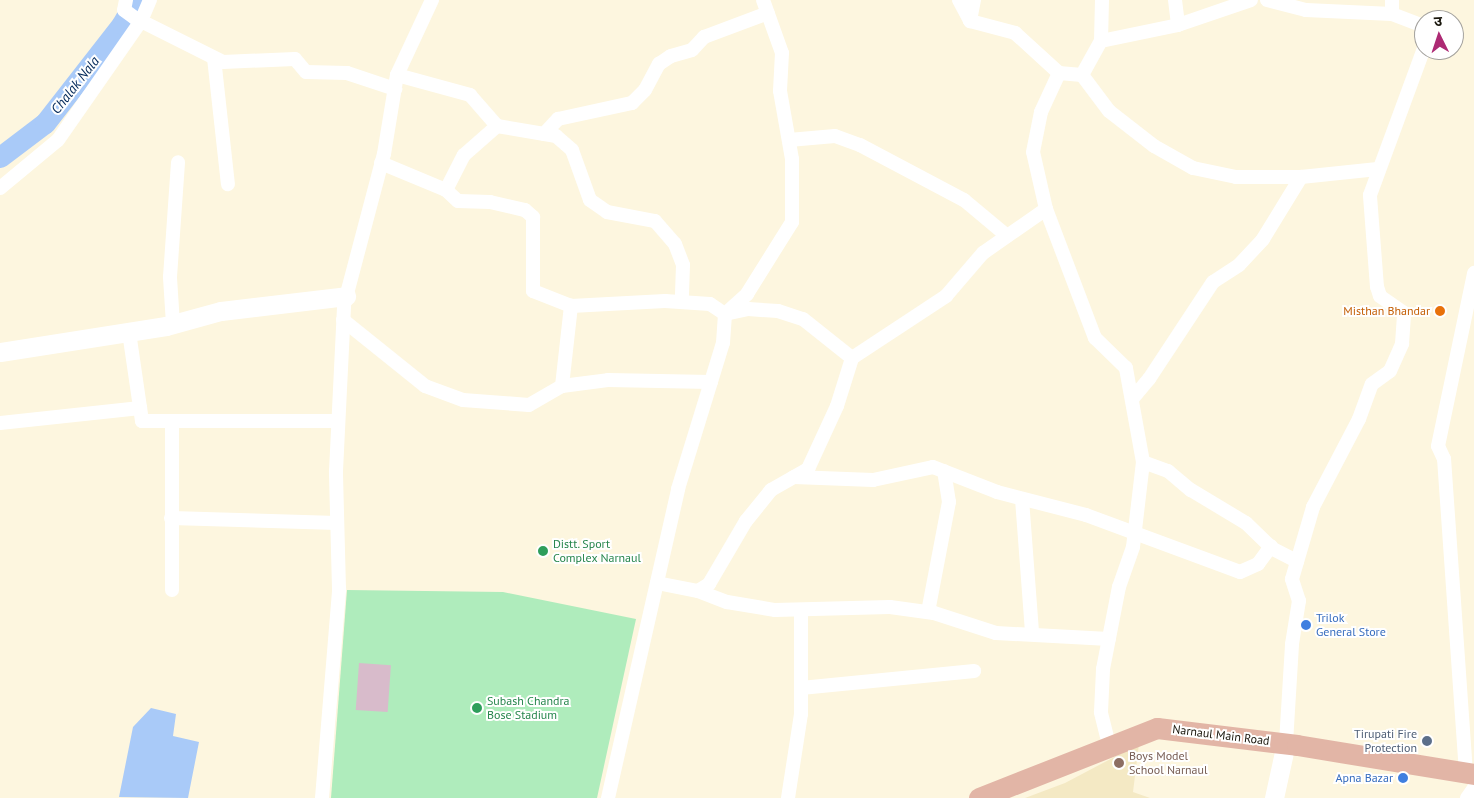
<!DOCTYPE html>
<meta charset="utf-8">
<style>
body{margin:0}
#map{position:relative;width:1474px;height:798px;overflow:hidden;background:#fdf6df;font-family:"PT Sans","Noto Sans Devanagari",sans-serif}
div>[style]{position:absolute}
[style*='--x']{left:calc(var(--x)*1px);top:calc(var(--y)*1px);width:calc(var(--w)*1px);rotate:calc(var(--a)*1deg)}
.built>*{inset:0;background:#f4e9c4}
.green>*{inset:0;background:#afecbc}
.water>*{inset:0;background:#a9caf8}
.river>*{height:21px;margin:-10.5px;padding:0 10.5px;transform-origin:10.5px;border-radius:10.5px;background:#a9caf8}
.building>*{inset:0;background:#d8bbcb;transform-origin:0 0}
.street>*{height:14px;margin:-7px;padding:0 7px;transform-origin:7px;border-radius:7px;background:#fff}
.secondary>*{height:19px;margin:-9.5px;padding:0 9.5px;transform-origin:9.5px;border-radius:9.5px;background:#fff}
.primary>*{height:21px;margin:-10.5px;padding:0 10.5px;transform-origin:10.5px;border-radius:10.5px;background:#e2b5a6}
.dots>*{width:14px;height:14px;translate:-50% -50%;box-sizing:border-box;border:2px solid #fff;border-radius:50%}
span{translate:-50% -50%;white-space:nowrap;text-align:center;line-height:1.15;-webkit-text-stroke:4px #fff;paint-order:stroke}
.food-label{font-size:12px;color:#c56008}
.right{translate:-100% -50%;text-align:right}
.leisure-label{font-size:12px;color:#27864d}
.left{translate:0 -50%;text-align:left}
.shop-label{font-size:12px;color:#366cbe}
.service-label{font-size:12px;color:#4e5e75}
.street-label{font-size:12px;color:#18150b}
.education-label{font-size:12px;color:#785e54}
.water-label{font-size:14px;color:#03295a;font-style:italic}
.north{position:absolute;left:1414px;top:10px;width:50px;height:50px;box-sizing:border-box;background:#fff;border:1px solid #a3a19d;border-radius:50%;rotate:356deg;font-size:14px;font-weight:700;line-height:20px;text-align:center;color:#18150b}
.north::after{content:'';display:block;margin:auto;width:18px;height:22px;background:#ad2a74;clip-path:polygon(50% 0,100% 100%,50% 72%,0 100%)}
</style>
<div id="map">
<div class="built">
<div style="clip-path:polygon(1139px 744px,1133px 792px,1150px 798px,1025px 798px,1065px 783px)"></div>
</div>
<div class="green">
<div style="clip-path:polygon(347px 590px,503px 592px,636px 619px,597px 798px,331px 798px)"></div>
</div>
<div class="water">
<div style="clip-path:polygon(151px 708px,176px 714px,173px 736px,199px 742px,188px 798px,119px 797px,133px 727px)"></div>
</div>
<div class="river">
<div style="--x:0;--y:157;--w:56;--a:-37.1"></div>
<div style="--x:45;--y:123;--w:125;--a:-52.1"></div>
<div style="--x:122;--y:24;--w:28;--a:-60"></div>
</div>
<div class="building">
<div style="left:359px;top:663px;width:32px;height:47px;rotate:4deg"></div>
</div>
<div class="street">
<div style="--x:126;--y:0;--w:10;--a:101"></div>
<div style="--x:124;--y:10;--w:14;--a:36"></div>
<div style="--x:135;--y:18;--w:98;--a:26.6"></div>
<div style="--x:223;--y:62;--w:72;--a:-2.4"></div>
<div style="--x:295;--y:59;--w:17;--a:50"></div>
<div style="--x:306;--y:72;--w:41;--a:1.4"></div>
<div style="--x:347;--y:73;--w:51;--a:18.4"></div>
<div style="--x:959;--y:0;--w:24;--a:62"></div>
<div style="--x:974;--y:0;--w:21;--a:101"></div>
<div style="--x:970;--y:21;--w:47;--a:14.9"></div>
<div style="--x:1015;--y:33;--w:59;--a:42.3"></div>
<div style="--x:1175;--y:0;--w:25;--a:83"></div>
<div style="--x:1267;--y:0;--w:40;--a:14.4"></div>
<div style="--x:1306;--y:10;--w:86;--a:2.7"></div>
<div style="--x:1392;--y:0;--w:14;--a:90"></div>
<div style="--x:1392;--y:14;--w:33;--a:21"></div>
<div style="--x:1423;--y:26;--w:8;--a:83"></div>
<div style="--x:1101;--y:41;--w:41;--a:-88.6"></div>
<div style="--x:214;--y:58;--w:127;--a:83.7"></div>
<div style="--x:397;--y:75;--w:76;--a:15.3"></div>
<div style="--x:470;--y:95;--w:41;--a:48.9"></div>
<div style="--x:497;--y:126;--w:60;--a:9.6"></div>
<div style="--x:556;--y:136;--w:21;--a:41"></div>
<div style="--x:572;--y:150;--w:53;--a:70.2"></div>
<div style="--x:590;--y:200;--w:21;--a:35"></div>
<div style="--x:607;--y:212;--w:49;--a:10.6"></div>
<div style="--x:655;--y:221;--w:30;--a:49"></div>
<div style="--x:675;--y:244;--w:22;--a:69"></div>
<div style="--x:683;--y:265;--w:37;--a:92"></div>
<div style="--x:1082;--y:75;--w:45;--a:53.1"></div>
<div style="--x:1109;--y:111;--w:57;--a:37.9"></div>
<div style="--x:1154;--y:146;--w:45;--a:29.4"></div>
<div style="--x:1193;--y:168;--w:44;--a:11.8"></div>
<div style="--x:1236;--y:177;--w:65;--a:0"></div>
<div style="--x:1301;--y:177;--w:77;--a:-5.9"></div>
<div style="--x:544;--y:134;--w:21;--a:-47"></div>
<div style="--x:558;--y:119;--w:76;--a:-12.2"></div>
<div style="--x:632;--y:103;--w:18;--a:-45"></div>
<div style="--x:645;--y:90;--w:30;--a:-62"></div>
<div style="--x:659;--y:64;--w:14;--a:-34"></div>
<div style="--x:671;--y:56;--w:22;--a:-16"></div>
<div style="--x:692;--y:50;--w:18;--a:-47"></div>
<div style="--x:704;--y:37;--w:68;--a:-20.6"></div>
<div style="--x:789;--y:140;--w:46;--a:-5"></div>
<div style="--x:835;--y:136;--w:27;--a:20"></div>
<div style="--x:860;--y:145;--w:118;--a:27.9"></div>
<div style="--x:964;--y:200;--w:56;--a:39.9"></div>
<div style="--x:381;--y:163;--w:70;--a:22.6"></div>
<div style="--x:446;--y:190;--w:16;--a:43"></div>
<div style="--x:458;--y:201;--w:32;--a:2"></div>
<div style="--x:490;--y:202;--w:36;--a:13"></div>
<div style="--x:525;--y:210;--w:11;--a:41"></div>
<div style="--x:533;--y:217;--w:74;--a:90"></div>
<div style="--x:533;--y:291;--w:41;--a:21.5"></div>
<div style="--x:0;--y:188;--w:75;--a:-39.6"></div>
<div style="--x:58;--y:140;--w:145;--a:-55.1"></div>
<div style="--x:141;--y:21;--w:23;--a:-67"></div>
<div style="--x:446;--y:190;--w:39;--a:-63"></div>
<div style="--x:464;--y:155;--w:44;--a:-41.3"></div>
<div style="--x:343;--y:320;--w:105;--a:38.8"></div>
<div style="--x:425;--y:386;--w:40;--a:20.2"></div>
<div style="--x:463;--y:400;--w:66;--a:4.3"></div>
<div style="--x:529;--y:405;--w:38;--a:-30"></div>
<div style="--x:562;--y:386;--w:46;--a:-7.4"></div>
<div style="--x:608;--y:380;--w:103;--a:1.1"></div>
<div style="--x:173;--y:324;--w:47;--a:-93.7"></div>
<div style="--x:170;--y:277;--w:115;--a:-86"></div>
<div style="--x:129;--y:332;--w:90;--a:81.7"></div>
<div style="--x:142;--y:421;--w:196;--a:0"></div>
<div style="--x:562;--y:386;--w:81;--a:-83.6"></div>
<div style="--x:571;--y:306;--w:94;--a:-3"></div>
<div style="--x:665;--y:301;--w:45;--a:3.8"></div>
<div style="--x:710;--y:304;--w:18;--a:34"></div>
<div style="--x:725;--y:314;--w:30;--a:-42"></div>
<div style="--x:747;--y:294;--w:85;--a:-58"></div>
<div style="--x:792;--y:222;--w:63;--a:-90"></div>
<div style="--x:792;--y:159;--w:69;--a:-100"></div>
<div style="--x:780;--y:91;--w:38;--a:-87"></div>
<div style="--x:782;--y:53;--w:56;--a:-109.7"></div>
<div style="--x:1133;--y:398;--w:25;--a:-50"></div>
<div style="--x:1149;--y:379;--w:116;--a:-56.6"></div>
<div style="--x:1213;--y:282;--w:31;--a:-33"></div>
<div style="--x:1239;--y:265;--w:35;--a:-47"></div>
<div style="--x:1263;--y:239;--w:73;--a:-58.5"></div>
<div style="--x:0;--y:423;--w:141;--a:-6.1"></div>
<div style="--x:1143;--y:462;--w:27;--a:20"></div>
<div style="--x:1168;--y:471;--w:30;--a:40"></div>
<div style="--x:1191;--y:490;--w:64;--a:31"></div>
<div style="--x:1246;--y:523;--w:37;--a:44"></div>
<div style="--x:1273;--y:549;--w:27;--a:27"></div>
<div style="--x:794;--y:477;--w:79;--a:2.2"></div>
<div style="--x:873;--y:480;--w:61;--a:-12.2"></div>
<div style="--x:933;--y:467;--w:69;--a:21.3"></div>
<div style="--x:997;--y:492;--w:92;--a:14.5"></div>
<div style="--x:1086;--y:515;--w:164;--a:20.3"></div>
<div style="--x:1240;--y:572;--w:20;--a:-24"></div>
<div style="--x:1258;--y:564;--w:22;--a:-54"></div>
<div style="--x:1022;--y:499;--w:134;--a:85.7"></div>
<div style="--x:171;--y:518;--w:166;--a:1.7"></div>
<div style="--x:657;--y:583;--w:42;--a:11"></div>
<div style="--x:698;--y:591;--w:13;--a:-32"></div>
<div style="--x:709;--y:584;--w:73;--a:-59.6"></div>
<div style="--x:746;--y:521;--w:40;--a:-51"></div>
<div style="--x:771;--y:490;--w:43;--a:-29.6"></div>
<div style="--x:808;--y:469;--w:69;--a:-65.3"></div>
<div style="--x:837;--y:406;--w:50;--a:-72.6"></div>
<div style="--x:172;--y:590;--w:169;--a:-90"></div>
<div style="--x:698;--y:591;--w:31;--a:21"></div>
<div style="--x:727;--y:602;--w:49;--a:9.5"></div>
<div style="--x:775;--y:610;--w:115;--a:-1.5"></div>
<div style="--x:890;--y:607;--w:44;--a:7.8"></div>
<div style="--x:934;--y:613;--w:65;--a:17.9"></div>
<div style="--x:996;--y:633;--w:113;--a:3"></div>
<div style="--x:928;--y:612;--w:112;--a:-79.2"></div>
<div style="--x:949;--y:502;--w:31;--a:-99"></div>
<div style="--x:801;--y:688;--w:174;--a:-5.6"></div>
<div style="--x:1286;--y:743;--w:99;--a:-86.5"></div>
<div style="--x:1292;--y:644;--w:44;--a:-80.8"></div>
<div style="--x:1299;--y:601;--w:23;--a:-108"></div>
<div style="--x:1292;--y:579;--w:75;--a:-73.7"></div>
<div style="--x:1313;--y:507;--w:99;--a:-62.4"></div>
<div style="--x:1359;--y:419;--w:37;--a:-70"></div>
<div style="--x:1372;--y:384;--w:22;--a:-36"></div>
<div style="--x:1390;--y:371;--w:30;--a:-66"></div>
<div style="--x:1402;--y:344;--w:31;--a:-86"></div>
<div style="--x:1404;--y:313;--w:29;--a:-145"></div>
<div style="--x:1380;--y:296;--w:9;--a:-108"></div>
<div style="--x:1377;--y:287;--w:92;--a:-94.4"></div>
<div style="--x:1370;--y:195;--w:157;--a:-69.8"></div>
<div style="--x:1110;--y:749;--w:38;--a:-104"></div>
<div style="--x:1101;--y:712;--w:43;--a:-87.3"></div>
<div style="--x:1103;--y:669;--w:84;--a:-79"></div>
<div style="--x:1119;--y:587;--w:42;--a:-70.7"></div>
<div style="--x:1133;--y:547;--w:86;--a:-83.3"></div>
<div style="--x:1143;--y:462;--w:96;--a:-100.3"></div>
<div style="--x:1126;--y:368;--w:43;--a:-135.9"></div>
<div style="--x:1095;--y:338;--w:138;--a:-110.8"></div>
<div style="--x:1046;--y:209;--w:58;--a:-102.8"></div>
<div style="--x:1033;--y:152;--w:41;--a:-78.7"></div>
<div style="--x:1041;--y:112;--w:43;--a:-65.2"></div>
<div style="--x:1059;--y:73;--w:23;--a:5"></div>
<div style="--x:1082;--y:75;--w:39;--a:-61"></div>
<div style="--x:1101;--y:41;--w:79;--a:-11.7"></div>
<div style="--x:1178;--y:25;--w:77;--a:-18.9"></div>
<div style="--x:1466;--y:773;--w:315;--a:-94"></div>
<div style="--x:1444;--y:459;--w:14;--a:-115"></div>
<div style="--x:1438;--y:446;--w:177;--a:-78.2"></div>
<div style="--x:322;--y:798;--w:210;--a:-85.3"></div>
<div style="--x:339;--y:589;--w:118;--a:-91.5"></div>
<div style="--x:336;--y:471;--w:166;--a:-87.2"></div>
<div style="--x:344;--y:305;--w:156;--a:-75.2"></div>
<div style="--x:384;--y:154;--w:80;--a:-80.7"></div>
<div style="--x:397;--y:75;--w:83;--a:-65"></div>
<div style="--x:608;--y:798;--w:317;--a:-77.2"></div>
<div style="--x:678;--y:489;--w:153;--a:-72.9"></div>
<div style="--x:723;--y:343;--w:29;--a:-86"></div>
<div style="--x:725;--y:314;--w:24;--a:-12"></div>
<div style="--x:748;--y:309;--w:30;--a:4"></div>
<div style="--x:778;--y:311;--w:26;--a:18"></div>
<div style="--x:803;--y:319;--w:63;--a:38.5"></div>
<div style="--x:852;--y:358;--w:113;--a:-33.4"></div>
<div style="--x:946;--y:296;--w:57;--a:-49.3"></div>
<div style="--x:983;--y:253;--w:77;--a:-34.9"></div>
<div style="--x:788;--y:798;--w:85;--a:-81.2"></div>
<div style="--x:801;--y:714;--w:103;--a:-90"></div>
<div style="--x:1467;--y:798;--w:12;--a:-55"></div>
</div>
<div class="secondary">
<div style="--x:0;--y:352;--w:168;--a:-8.9"></div>
<div style="--x:166;--y:326;--w:57;--a:-15.3"></div>
<div style="--x:221;--y:311;--w:126;--a:-6.8"></div>
<div style="--x:1274;--y:798;--w:56;--a:-77.7"></div>
</div>
<div class="primary">
<div style="--x:979;--y:798;--w:191;--a:-21.5"></div>
<div style="--x:1157;--y:728;--w:141;--a:6.9"></div>
<div style="--x:1297;--y:745;--w:179;--a:9.3"></div>
</div>
<div class="dots">
<div style="left:1440px;top:311px;background:#e8710a"></div>
<div style="left:543px;top:551px;background:#2e9e5b"></div>
<div style="left:1306px;top:625px;background:#3f7fe0"></div>
<div style="left:477px;top:708px;background:#2e9e5b"></div>
<div style="left:1427px;top:741px;background:#5c6f8a"></div>
<div style="left:1119px;top:763px;background:#8d6e63"></div>
<div style="left:1403px;top:778px;background:#3f7fe0"></div>
</div>
<div class="food-label">
<span class="right" style="left:1430px;top:311px">Misthan Bhandar</span>
</div>
<div class="leisure-label">
<span class="left" style="left:553px;top:551px">Distt. Sport<br>Complex Narnaul</span>
<span class="left" style="left:487px;top:708px">Subash Chandra<br>Bose Stadium</span>
</div>
<div class="shop-label">
<span class="left" style="left:1316px;top:625px">Trilok<br>General Store</span>
<span class="right" style="left:1393px;top:778px">Apna Bazar</span>
</div>
<div class="service-label">
<span class="right" style="left:1417px;top:741px">Tirupati Fire<br>Protection</span>
</div>
<div class="street-label">
<span style="left:1221px;top:735px;rotate:7deg">Narnaul Main Road</span>
</div>
<div class="education-label">
<span class="left" style="left:1129px;top:763px">Boys Model<br>School Narnaul</span>
</div>
<div class="water-label">
<span style="left:75px;top:85px;rotate:-52deg">Chalak Nala</span>
</div>
<div class="north">उ</div>
</div>
